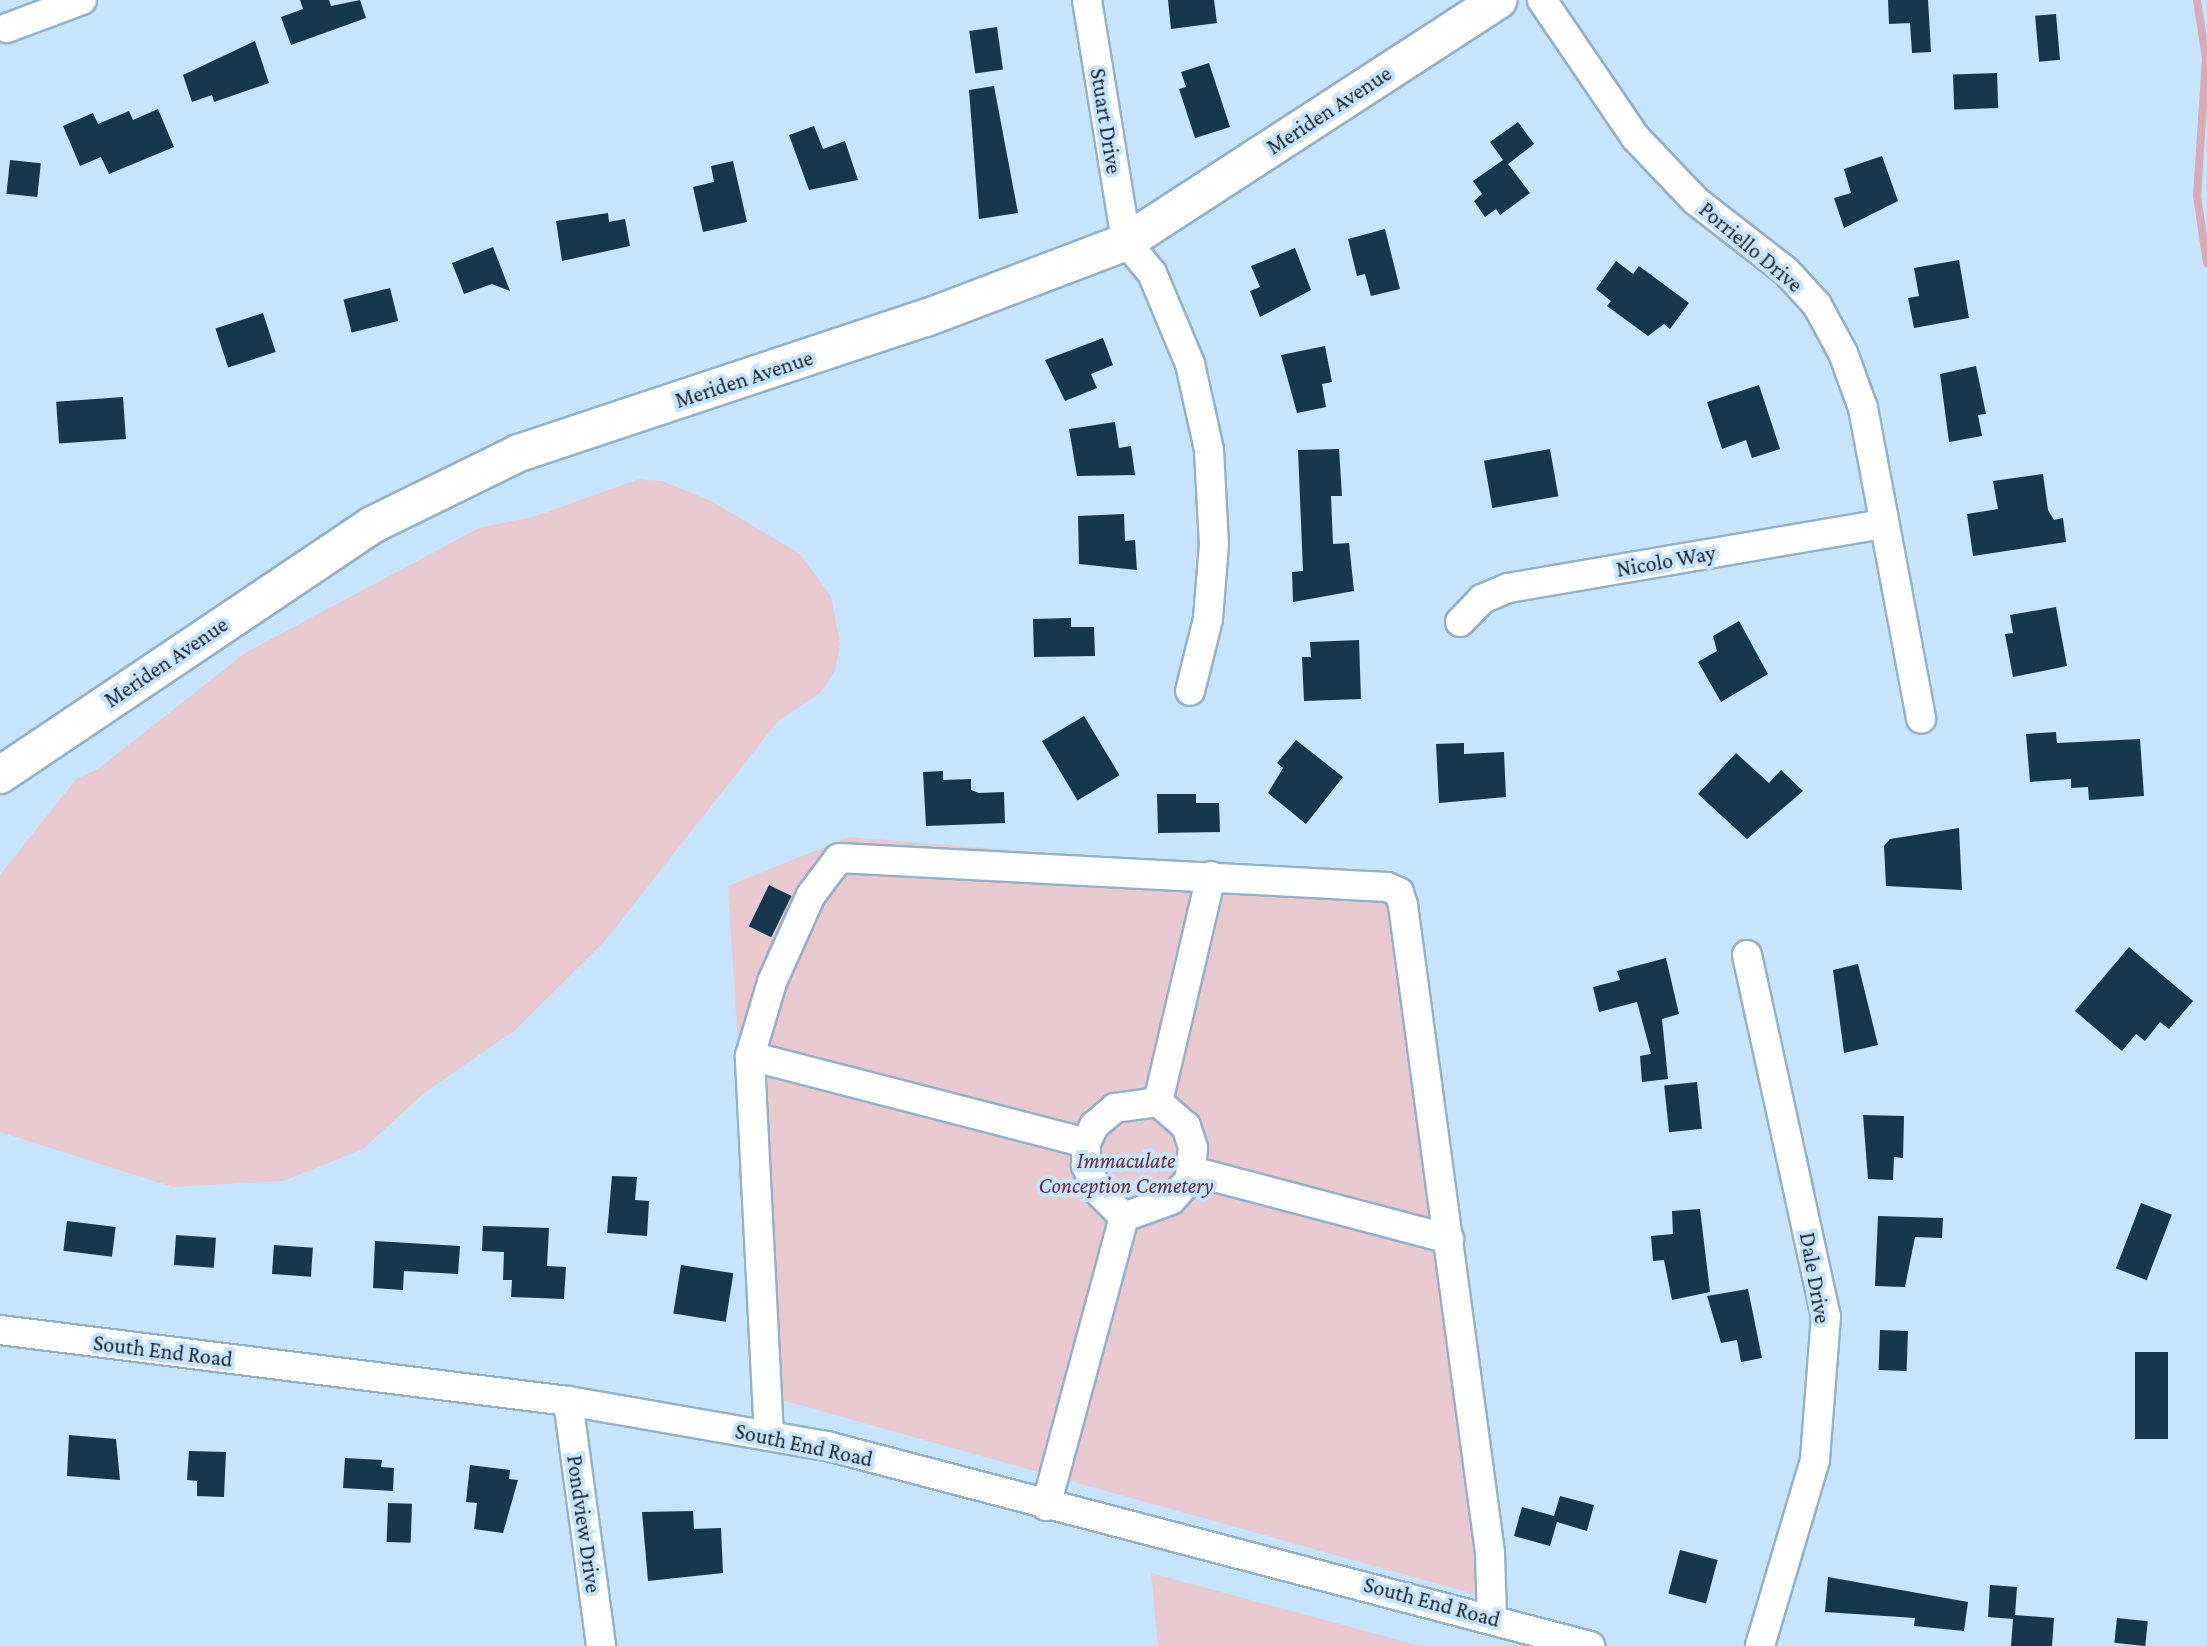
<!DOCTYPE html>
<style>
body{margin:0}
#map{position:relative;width:2207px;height:1646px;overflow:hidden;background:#c6e4fb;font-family:"Crimson Pro",serif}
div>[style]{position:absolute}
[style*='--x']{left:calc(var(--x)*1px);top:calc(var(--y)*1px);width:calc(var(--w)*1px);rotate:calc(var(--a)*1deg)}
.green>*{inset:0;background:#e8c9d0}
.stream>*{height:8px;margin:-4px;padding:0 4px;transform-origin:4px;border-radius:4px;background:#d9abb6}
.building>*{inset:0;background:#16374e;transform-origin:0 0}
.roads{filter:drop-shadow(2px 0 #93b0c6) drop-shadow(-2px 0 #93b0c6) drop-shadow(0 2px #93b0c6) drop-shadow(0 -2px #93b0c6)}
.minor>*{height:28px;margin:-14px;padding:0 14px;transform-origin:14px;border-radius:14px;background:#fff}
.major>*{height:36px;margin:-18px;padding:0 18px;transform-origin:18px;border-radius:18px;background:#fff}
span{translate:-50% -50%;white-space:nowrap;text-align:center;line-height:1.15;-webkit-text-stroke:8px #c6e4fb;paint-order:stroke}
.street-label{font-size:22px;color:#17222a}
.park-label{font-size:22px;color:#692f40;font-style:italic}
</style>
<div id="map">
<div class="green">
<div style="clip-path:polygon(639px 479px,662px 481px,711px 501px,799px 553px,831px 596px,840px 644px,835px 671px,820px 693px,778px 721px,605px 941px,514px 1031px,424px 1093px,363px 1149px,283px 1181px,173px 1187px,0 1132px,0 875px,76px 779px,98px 769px,245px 653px,479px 528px,536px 516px)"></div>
<div style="clip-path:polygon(849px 837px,1403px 882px,1503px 1602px,760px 1394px,728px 886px)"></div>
<div style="clip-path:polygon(1151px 1573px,1421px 1646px,1158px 1646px)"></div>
</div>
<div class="stream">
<div style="--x:2197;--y:0;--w:59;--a:81.2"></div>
<div style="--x:2206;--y:58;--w:138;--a:93.7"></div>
<div style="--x:2197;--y:196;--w:68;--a:81.5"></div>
</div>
<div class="building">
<div style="clip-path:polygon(300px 0,329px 0,331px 6px,360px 0,366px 18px,291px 45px,281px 17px,303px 9px)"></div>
<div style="clip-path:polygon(1168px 0,1214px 0,1217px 23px,1171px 29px)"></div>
<div style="clip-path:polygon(1888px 0,1928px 0,1931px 52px,1912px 53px,1910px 23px,1889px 24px)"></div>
<div style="left:2056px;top:14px;width:46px;height:21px;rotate:85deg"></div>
<div style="left:997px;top:27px;width:43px;height:28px;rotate:82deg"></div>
<div style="clip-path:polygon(255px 41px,269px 83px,214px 102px,212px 95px,192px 102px,183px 75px)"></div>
<div style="clip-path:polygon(1209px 63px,1230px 127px,1195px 138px,1179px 89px,1186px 87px,1181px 72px)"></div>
<div style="left:1997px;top:73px;width:35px;height:44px;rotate:88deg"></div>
<div style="clip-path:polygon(994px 86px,1018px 213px,979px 219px,969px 90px)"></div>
<div style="clip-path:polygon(158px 109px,174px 147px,109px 174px,101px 157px,80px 166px,63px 126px,93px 113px,98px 124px,129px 111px,133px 120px)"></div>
<div style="clip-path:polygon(1518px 122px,1534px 144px,1508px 164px,1530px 193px,1500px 215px,1496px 209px,1485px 217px,1474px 201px,1482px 194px,1473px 181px,1503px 160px,1490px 142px)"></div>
<div style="clip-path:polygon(814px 126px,823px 149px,845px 141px,858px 180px,809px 190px,789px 135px)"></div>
<div style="clip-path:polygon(1882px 156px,1898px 201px,1844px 228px,1834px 198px,1851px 193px,1844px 169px)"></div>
<div style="left:10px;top:160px;width:31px;height:34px;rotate:6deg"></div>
<div style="clip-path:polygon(733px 161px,747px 222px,703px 232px,693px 187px,714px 182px,711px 166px)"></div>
<div style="clip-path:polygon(608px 213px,609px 222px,625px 219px,630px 246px,562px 261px,556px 221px)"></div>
<div style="clip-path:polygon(1385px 229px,1400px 289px,1371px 296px,1365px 274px,1357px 276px,1348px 239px)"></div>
<div style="clip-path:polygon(493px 247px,510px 291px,492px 284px,464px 294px,452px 263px)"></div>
<div style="clip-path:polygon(1295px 248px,1311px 290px,1260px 317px,1250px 291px,1260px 287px,1251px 266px)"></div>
<div style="clip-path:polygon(1959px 260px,1969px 318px,1914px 328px,1908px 298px,1919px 296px,1914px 268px)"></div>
<div style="clip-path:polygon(1616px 261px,1633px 274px,1639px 266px,1689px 303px,1670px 329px,1664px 324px,1648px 336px,1607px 306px,1611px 301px,1596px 289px)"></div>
<div style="left:390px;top:288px;width:34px;height:48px;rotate:76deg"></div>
<div style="left:263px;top:313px;width:41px;height:50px;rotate:72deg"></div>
<div style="clip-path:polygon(1103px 338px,1113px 365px,1091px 374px,1097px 388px,1065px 401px,1045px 360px)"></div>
<div style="clip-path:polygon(1325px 346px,1332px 382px,1322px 384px,1326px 407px,1297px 413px,1281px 355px)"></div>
<div style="clip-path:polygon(1976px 366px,1986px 414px,1978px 415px,1982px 436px,1949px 442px,1940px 374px)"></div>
<div style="clip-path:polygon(1759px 385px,1780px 449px,1752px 458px,1746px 440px,1722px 449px,1707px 402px)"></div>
<div style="left:123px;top:397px;width:42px;height:67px;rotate:86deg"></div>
<div style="clip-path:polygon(1115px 422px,1119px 448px,1131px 446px,1135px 475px,1077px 476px,1069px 429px)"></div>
<div style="clip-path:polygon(1339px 449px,1342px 496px,1331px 496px,1333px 544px,1349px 543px,1354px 591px,1293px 602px,1292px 572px,1303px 571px,1298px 450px)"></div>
<div style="left:1550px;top:449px;width:48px;height:67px;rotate:80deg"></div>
<div style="clip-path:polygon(2043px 474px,2048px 510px,2054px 520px,2063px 518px,2066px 542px,1973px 556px,1967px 514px,1998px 509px,1993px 481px)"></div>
<div style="clip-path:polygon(1124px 514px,1125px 541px,1135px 540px,1137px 570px,1079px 564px,1078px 516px)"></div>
<div style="clip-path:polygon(2056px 607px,2067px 666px,2013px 677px,2005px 634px,2013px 633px,2010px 615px)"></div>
<div style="clip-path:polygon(1071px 618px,1071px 627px,1094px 627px,1095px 656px,1034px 657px,1033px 619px)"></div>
<div style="clip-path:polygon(1739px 621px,1768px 674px,1721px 702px,1698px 662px,1717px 651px,1713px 636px)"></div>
<div style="clip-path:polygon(1359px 640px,1361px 699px,1304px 701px,1302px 657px,1311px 657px,1310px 642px)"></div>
<div style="left:1084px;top:716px;width:69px;height:49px;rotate:59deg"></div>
<div style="clip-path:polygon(2056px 732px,2057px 743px,2140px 739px,2144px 796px,2089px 800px,2088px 787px,2071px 788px,2071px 779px,2030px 782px,2026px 734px)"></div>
<div style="clip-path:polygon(1296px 740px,1343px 777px,1306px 824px,1268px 793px,1283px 768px,1277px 763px)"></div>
<div style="clip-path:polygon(1464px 743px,1464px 754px,1504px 752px,1506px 797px,1439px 803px,1436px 744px)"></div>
<div style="clip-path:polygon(1736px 753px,1769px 783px,1781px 770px,1803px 791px,1747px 839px,1698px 794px)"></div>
<div style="clip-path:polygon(943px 771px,943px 780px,971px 779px,971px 790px,979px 793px,1004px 792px,1005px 823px,926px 826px,923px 772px)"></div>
<div style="clip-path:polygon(1157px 794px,1196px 794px,1196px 803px,1219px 803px,1220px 832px,1158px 833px)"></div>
<div style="clip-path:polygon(1959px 828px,1962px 890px,1886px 886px,1884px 846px,1890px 839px)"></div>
<div style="left:769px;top:885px;width:25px;height:46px;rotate:26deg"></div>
<div style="clip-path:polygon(2129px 947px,2193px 1001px,2169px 1029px,2160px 1022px,2145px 1041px,2136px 1034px,2122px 1051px,2075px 1011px)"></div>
<div style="clip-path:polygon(1666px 958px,1679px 1014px,1662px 1019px,1668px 1079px,1642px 1082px,1640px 1056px,1651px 1054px,1637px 1002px,1599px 1012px,1593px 987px,1620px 980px,1617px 971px)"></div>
<div style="clip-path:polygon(1858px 964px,1878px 1045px,1844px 1053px,1833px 970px)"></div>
<div style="left:1697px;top:1082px;width:47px;height:33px;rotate:84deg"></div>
<div style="clip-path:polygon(1863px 1115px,1904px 1116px,1903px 1158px,1894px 1157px,1893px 1180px,1868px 1179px)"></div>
<div style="clip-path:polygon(612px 1176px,637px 1177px,635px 1200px,649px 1201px,647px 1236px,607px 1233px)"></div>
<div style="left:2141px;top:1203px;width:33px;height:70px;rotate:21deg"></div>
<div style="clip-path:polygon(1700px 1209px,1710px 1292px,1672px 1300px,1664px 1260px,1653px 1261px,1651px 1236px,1673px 1234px,1672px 1211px)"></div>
<div style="clip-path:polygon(1878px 1216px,1943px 1218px,1942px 1238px,1915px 1237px,1905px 1287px,1875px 1286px)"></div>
<div style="left:67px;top:1221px;width:49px;height:30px;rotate:7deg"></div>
<div style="clip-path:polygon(483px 1226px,549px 1228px,547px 1266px,566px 1267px,564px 1299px,511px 1297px,512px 1280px,503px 1280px,504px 1252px,482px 1251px)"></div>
<div style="left:176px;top:1235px;width:40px;height:30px;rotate:4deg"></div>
<div style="clip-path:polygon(375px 1241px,460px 1246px,458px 1274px,404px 1271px,403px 1290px,373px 1288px)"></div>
<div style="left:274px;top:1245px;width:39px;height:29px;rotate:4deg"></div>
<div style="left:681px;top:1265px;width:53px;height:49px;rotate:9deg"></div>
<div style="clip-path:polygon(1748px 1289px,1762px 1358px,1741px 1362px,1737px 1340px,1721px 1343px,1707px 1296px)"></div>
<div style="left:1880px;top:1330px;width:28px;height:40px;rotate:2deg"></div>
<div style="left:2135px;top:1352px;width:33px;height:87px"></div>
<div style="clip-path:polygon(69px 1435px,116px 1439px,120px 1480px,67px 1476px)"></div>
<div style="clip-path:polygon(189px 1451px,226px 1452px,224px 1497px,197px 1496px,197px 1481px,187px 1480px)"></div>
<div style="clip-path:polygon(345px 1458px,382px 1460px,381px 1467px,394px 1468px,393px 1491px,343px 1488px)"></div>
<div style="clip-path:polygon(470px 1465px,510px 1470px,509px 1479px,518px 1480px,503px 1533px,474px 1529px,477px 1503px,466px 1502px)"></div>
<div style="clip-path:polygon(1560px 1496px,1594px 1505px,1587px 1531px,1557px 1522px,1550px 1546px,1514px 1536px,1522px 1507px,1554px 1516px)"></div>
<div style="left:388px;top:1503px;width:24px;height:39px;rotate:2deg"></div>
<div style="clip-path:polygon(693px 1511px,694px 1529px,721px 1528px,723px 1573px,648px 1581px,642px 1512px)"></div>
<div style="left:1680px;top:1550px;width:39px;height:45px;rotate:15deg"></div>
<div style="clip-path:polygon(1828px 1577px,1968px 1602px,1964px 1631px,1914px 1626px,1915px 1618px,1825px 1612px)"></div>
<div style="clip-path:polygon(1990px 1585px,2017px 1587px,2015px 1615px,2054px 1618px,2052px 1646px,2011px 1646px,2013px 1619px,1988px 1617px)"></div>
<div style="left:2117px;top:1618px;width:31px;height:25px;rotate:6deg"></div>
</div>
<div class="roads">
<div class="minor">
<div style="--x:1087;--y:0;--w:245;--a:80.8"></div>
<div style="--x:1126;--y:242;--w:40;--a:50"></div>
<div style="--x:1152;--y:273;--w:99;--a:67.3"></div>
<div style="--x:1190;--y:364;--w:88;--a:77.5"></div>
<div style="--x:1209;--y:450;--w:94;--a:87"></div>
<div style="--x:1214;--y:544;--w:75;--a:94.6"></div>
<div style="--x:1208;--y:619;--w:74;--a:104"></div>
<div style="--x:1542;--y:0;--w:166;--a:55.8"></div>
<div style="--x:1635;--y:137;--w:88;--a:46.4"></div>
<div style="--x:1696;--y:201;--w:114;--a:37.9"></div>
<div style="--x:1786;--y:271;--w:46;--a:47.6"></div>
<div style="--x:1817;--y:305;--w:55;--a:61.6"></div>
<div style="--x:1843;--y:353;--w:59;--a:70"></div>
<div style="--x:1863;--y:408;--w:316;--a:79.4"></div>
<div style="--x:7;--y:28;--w:80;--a:-20.5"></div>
<div style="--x:1460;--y:622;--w:32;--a:-46"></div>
<div style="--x:1482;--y:599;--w:28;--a:-23"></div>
<div style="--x:1508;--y:588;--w:381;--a:-9.7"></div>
<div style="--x:1747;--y:955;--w:370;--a:77.7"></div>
<div style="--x:1826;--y:1316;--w:144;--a:94.4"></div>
<div style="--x:1815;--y:1460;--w:194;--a:106.5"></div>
<div style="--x:750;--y:1056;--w:347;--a:14.5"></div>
<div style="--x:1158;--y:1102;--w:232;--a:-76.8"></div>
<div style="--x:1192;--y:1171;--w:266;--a:14.8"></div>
<div style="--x:0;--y:1330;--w:572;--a:7.13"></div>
<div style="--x:568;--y:1401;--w:263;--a:9.9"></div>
<div style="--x:827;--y:1446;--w:789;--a:14.69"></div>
<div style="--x:568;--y:1401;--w:247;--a:82.3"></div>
<div style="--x:769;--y:1436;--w:380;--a:-92.9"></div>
<div style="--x:750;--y:1056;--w:77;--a:-73.4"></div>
<div style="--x:772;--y:982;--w:95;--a:-65.9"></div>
<div style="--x:811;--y:895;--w:46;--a:-52.9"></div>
<div style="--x:839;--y:858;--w:549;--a:3.03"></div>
<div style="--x:1387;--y:887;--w:13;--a:23"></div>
<div style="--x:1399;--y:892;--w:14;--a:73"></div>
<div style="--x:1403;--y:905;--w:654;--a:82.35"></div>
<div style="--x:1490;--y:1553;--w:65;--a:88.2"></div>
<div style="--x:1046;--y:1506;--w:299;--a:-74.9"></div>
<div style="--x:1124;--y:1217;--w:37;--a:-135"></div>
<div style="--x:1098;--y:1191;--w:29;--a:-115"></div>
<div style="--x:1086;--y:1165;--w:22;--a:-90"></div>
<div style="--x:1086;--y:1143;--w:19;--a:-65"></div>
<div style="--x:1094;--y:1126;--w:28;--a:-41"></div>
<div style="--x:1115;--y:1108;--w:43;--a:-7.9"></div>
<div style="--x:1158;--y:1102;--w:37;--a:41"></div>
<div style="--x:1186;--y:1126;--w:23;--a:72"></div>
<div style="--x:1193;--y:1148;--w:31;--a:96"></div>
<div style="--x:1190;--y:1179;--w:28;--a:132"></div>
<div style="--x:1171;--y:1200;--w:50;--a:160.1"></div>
</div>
<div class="major">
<div style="--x:0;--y:775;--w:448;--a:-33.9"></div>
<div style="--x:372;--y:525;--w:164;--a:-26.1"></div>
<div style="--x:519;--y:453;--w:429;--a:-18.4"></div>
<div style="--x:926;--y:318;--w:214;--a:-20.8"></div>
<div style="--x:1126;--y:242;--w:444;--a:-33"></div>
</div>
</div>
<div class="street-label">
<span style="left:1329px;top:110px;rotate:-33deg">Meriden Avenue</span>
<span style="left:1106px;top:121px;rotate:81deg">Stuart Drive</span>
<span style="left:1751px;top:247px;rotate:40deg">Porriello Drive</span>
<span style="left:744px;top:379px;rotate:-18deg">Meriden Avenue</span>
<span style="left:1666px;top:561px;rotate:-10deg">Nicolo Way</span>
<span style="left:166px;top:662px;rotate:-34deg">Meriden Avenue</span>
<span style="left:1815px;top:1278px;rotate:80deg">Dale Drive</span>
<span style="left:163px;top:1351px;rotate:7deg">South End Road</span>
<span style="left:804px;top:1445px;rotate:12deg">South End Road</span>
<span style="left:584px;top:1524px;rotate:82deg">Pondview Drive</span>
<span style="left:1432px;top:1602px;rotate:15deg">South End Road</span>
</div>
<div class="park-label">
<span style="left:1126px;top:1173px">Immaculate<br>Conception Cemetery</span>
</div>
</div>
